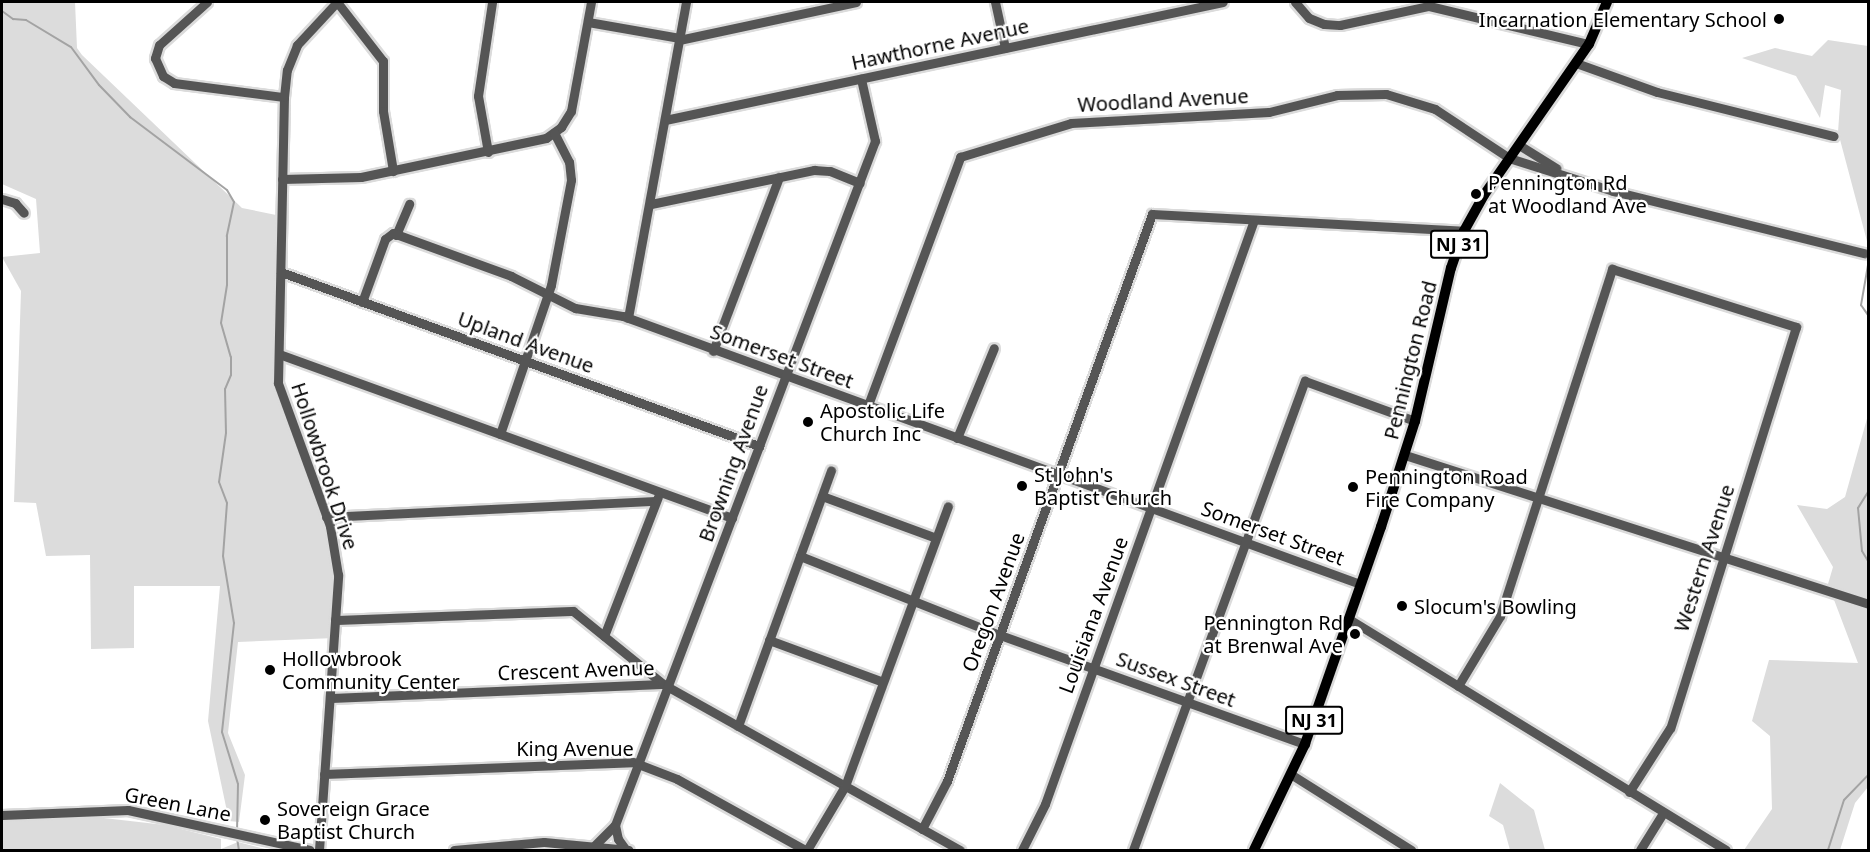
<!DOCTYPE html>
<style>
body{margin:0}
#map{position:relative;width:1870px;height:852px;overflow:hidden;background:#fff;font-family:"Noto Sans",sans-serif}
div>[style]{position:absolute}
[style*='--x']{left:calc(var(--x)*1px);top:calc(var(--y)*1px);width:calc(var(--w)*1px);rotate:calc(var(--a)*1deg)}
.green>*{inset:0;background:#dcdcdc}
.stream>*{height:2px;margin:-1px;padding:0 1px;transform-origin:1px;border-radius:1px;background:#a3a3a3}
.roads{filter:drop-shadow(2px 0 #dbdbdb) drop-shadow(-2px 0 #dbdbdb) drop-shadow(0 2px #dbdbdb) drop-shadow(0 -2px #dbdbdb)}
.minor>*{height:9px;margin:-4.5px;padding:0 4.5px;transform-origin:4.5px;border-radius:4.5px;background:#555}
.major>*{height:10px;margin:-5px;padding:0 5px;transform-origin:5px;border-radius:5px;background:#000}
.dots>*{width:16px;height:16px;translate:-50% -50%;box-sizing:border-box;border:3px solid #fff;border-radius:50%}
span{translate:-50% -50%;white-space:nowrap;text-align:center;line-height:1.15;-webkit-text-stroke:4.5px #fff;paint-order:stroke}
.shield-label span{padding:2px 4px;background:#fff;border:2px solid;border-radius:4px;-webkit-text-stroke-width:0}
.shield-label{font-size:18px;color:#000;font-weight:700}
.poi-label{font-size:20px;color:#000}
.right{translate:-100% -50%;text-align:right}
.left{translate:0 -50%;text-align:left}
.street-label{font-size:20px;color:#000}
.frame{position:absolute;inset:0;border:3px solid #000;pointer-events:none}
</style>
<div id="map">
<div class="green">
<div style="clip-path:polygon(2px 2px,75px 2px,77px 48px,82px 55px,242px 208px,281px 216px,278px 384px,332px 531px,335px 638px,238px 642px,228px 733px,245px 775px,239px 822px,229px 821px,208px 721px,220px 586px,134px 586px,134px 648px,91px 649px,90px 555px,46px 556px,36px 503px,14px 502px,21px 291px,2px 257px,40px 253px,36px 199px,2px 184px)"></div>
<div style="clip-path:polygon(1828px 40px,1868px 46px,1868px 245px,1838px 132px,1841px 90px,1825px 85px,1820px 118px,1796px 76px,1742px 58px,1775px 48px,1812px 56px)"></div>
<div style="clip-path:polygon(1868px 415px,1868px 787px,1855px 803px,1840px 850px,1744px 850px,1772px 809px,1770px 736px,1752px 721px,1769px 660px,1858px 663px,1828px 584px,1833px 567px,1797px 505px,1827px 509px,1845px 497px)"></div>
<div style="clip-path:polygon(1500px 783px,1534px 810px,1545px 850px,1510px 850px,1503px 825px,1489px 816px)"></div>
<div style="clip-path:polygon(95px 817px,165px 825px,221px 839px,221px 849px,238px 842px,269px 850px,2px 850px,2px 821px)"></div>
<div style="clip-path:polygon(586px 843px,585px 850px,469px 850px)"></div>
</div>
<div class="stream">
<div style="--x:2;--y:11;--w:14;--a:36"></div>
<div style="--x:13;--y:19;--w:13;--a:4"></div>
<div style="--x:26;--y:20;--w:52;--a:31"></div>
<div style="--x:71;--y:47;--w:47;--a:53.6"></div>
<div style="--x:99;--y:85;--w:45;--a:45.9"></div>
<div style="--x:130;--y:117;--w:121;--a:37"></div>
<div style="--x:227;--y:190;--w:14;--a:60"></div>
<div style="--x:234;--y:202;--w:35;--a:102"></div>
<div style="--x:227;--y:236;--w:49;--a:90"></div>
<div style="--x:227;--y:285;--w:38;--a:99"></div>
<div style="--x:221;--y:323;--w:35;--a:74"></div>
<div style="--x:231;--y:357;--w:18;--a:90"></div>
<div style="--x:231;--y:375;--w:15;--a:113"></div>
<div style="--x:225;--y:389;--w:44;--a:88.7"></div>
<div style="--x:226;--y:433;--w:49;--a:98.1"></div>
<div style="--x:219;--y:482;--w:22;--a:69"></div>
<div style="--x:227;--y:503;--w:53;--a:94.3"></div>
<div style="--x:223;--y:556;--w:68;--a:80.7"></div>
<div style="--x:234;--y:623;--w:110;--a:96.3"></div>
<div style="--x:222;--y:732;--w:54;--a:72.9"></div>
<div style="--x:238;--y:784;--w:46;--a:91.2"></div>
<div style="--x:1868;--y:265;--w:41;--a:99.9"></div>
<div style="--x:1861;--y:305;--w:12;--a:55"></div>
<div style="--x:1868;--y:492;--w:19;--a:122"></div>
<div style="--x:1858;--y:508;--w:43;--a:84.7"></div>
<div style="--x:1862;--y:551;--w:12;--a:59"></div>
<div style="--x:237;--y:838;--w:12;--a:81"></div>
<div style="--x:1828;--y:850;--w:52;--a:-72.3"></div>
<div style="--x:1844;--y:800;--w:35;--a:-46"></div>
</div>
<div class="roads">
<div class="minor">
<div style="--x:207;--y:2;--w:64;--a:138.1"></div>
<div style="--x:159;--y:45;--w:14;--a:107"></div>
<div style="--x:155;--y:58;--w:20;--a:66"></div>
<div style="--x:163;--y:76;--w:13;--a:32"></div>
<div style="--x:174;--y:83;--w:111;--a:7.3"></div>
<div style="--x:337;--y:2;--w:75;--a:52.1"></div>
<div style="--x:383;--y:61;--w:50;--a:90"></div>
<div style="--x:383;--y:111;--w:61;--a:80.5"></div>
<div style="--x:995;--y:2;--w:47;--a:77.7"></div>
<div style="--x:1295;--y:2;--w:21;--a:49"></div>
<div style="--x:1309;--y:18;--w:16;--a:22"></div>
<div style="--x:1324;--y:24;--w:16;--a:4"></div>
<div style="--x:1340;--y:25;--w:91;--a:-12.1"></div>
<div style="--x:1429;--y:6;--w:164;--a:13.4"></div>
<div style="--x:588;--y:22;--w:93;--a:9.9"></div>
<div style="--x:679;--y:40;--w:181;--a:-12.1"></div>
<div style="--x:1576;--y:63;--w:86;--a:19.7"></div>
<div style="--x:1657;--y:92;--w:182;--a:14"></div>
<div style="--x:665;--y:120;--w:570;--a:-11.94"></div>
<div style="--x:1519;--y:145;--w:44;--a:31.9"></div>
<div style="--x:488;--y:152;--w:57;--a:-100.1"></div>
<div style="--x:478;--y:96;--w:95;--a:-81.5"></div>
<div style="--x:282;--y:179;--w:79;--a:-1.5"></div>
<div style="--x:361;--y:177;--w:189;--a:-11.9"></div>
<div style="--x:546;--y:138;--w:19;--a:-36"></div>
<div style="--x:561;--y:127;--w:19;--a:-58"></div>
<div style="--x:571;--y:111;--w:111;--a:-79.6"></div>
<div style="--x:2;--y:199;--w:14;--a:17"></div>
<div style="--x:15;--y:203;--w:13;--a:48"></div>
<div style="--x:651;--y:204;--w:167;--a:-11.8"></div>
<div style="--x:814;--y:170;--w:16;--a:4"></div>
<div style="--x:830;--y:171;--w:32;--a:22"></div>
<div style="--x:396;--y:235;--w:34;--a:-67"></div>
<div style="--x:281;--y:272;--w:509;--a:20"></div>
<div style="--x:362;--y:302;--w:67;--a:-69.9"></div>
<div style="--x:385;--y:239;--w:10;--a:-37"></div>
<div style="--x:393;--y:233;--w:126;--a:20"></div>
<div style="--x:511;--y:276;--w:72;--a:26.6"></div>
<div style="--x:575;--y:308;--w:49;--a:9.5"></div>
<div style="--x:623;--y:316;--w:784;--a:19.98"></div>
<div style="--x:628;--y:318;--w:321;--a:-79.6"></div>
<div style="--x:713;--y:351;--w:186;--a:-69.2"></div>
<div style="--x:279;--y:354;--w:482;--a:19.9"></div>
<div style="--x:868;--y:405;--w:265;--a:-69.6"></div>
<div style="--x:960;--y:157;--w:116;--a:-17"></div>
<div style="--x:1071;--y:123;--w:198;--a:-3.2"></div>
<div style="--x:1269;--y:112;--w:70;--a:-14"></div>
<div style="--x:1337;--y:95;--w:49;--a:-1.2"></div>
<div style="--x:1386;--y:94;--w:51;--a:17"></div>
<div style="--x:1435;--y:109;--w:89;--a:33.5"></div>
<div style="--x:1509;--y:158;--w:109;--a:17.6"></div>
<div style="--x:1613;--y:191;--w:259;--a:13.9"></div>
<div style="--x:500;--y:434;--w:157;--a:-71.1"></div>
<div style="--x:551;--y:285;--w:107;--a:-79.2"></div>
<div style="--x:571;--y:180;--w:18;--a:-96"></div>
<div style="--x:569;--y:162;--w:33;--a:-117"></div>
<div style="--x:957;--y:438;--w:97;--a:-67.7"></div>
<div style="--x:1405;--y:455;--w:486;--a:17.8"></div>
<div style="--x:822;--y:496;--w:121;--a:20.2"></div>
<div style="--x:326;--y:517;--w:330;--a:-2.8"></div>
<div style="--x:800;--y:556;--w:215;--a:21.6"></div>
<div style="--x:1000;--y:635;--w:324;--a:19.7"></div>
<div style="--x:1349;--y:619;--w:442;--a:31.5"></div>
<div style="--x:335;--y:620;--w:238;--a:-2.2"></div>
<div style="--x:573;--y:611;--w:116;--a:39"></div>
<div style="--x:604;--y:636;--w:149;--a:-68.8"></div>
<div style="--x:769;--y:640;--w:121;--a:20.2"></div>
<div style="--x:1458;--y:686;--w:82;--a:-59"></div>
<div style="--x:1500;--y:616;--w:365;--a:-72.1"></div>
<div style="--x:1612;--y:269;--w:193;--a:17.5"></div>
<div style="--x:1796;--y:327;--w:420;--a:107.4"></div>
<div style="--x:1670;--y:728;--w:76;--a:122.6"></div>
<div style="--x:330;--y:698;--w:333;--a:-2.4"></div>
<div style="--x:663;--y:684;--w:340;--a:29.2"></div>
<div style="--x:738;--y:726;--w:272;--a:-70"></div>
<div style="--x:324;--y:774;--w:309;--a:-2.2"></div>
<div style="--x:633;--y:762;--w:47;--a:21.1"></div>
<div style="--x:677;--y:779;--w:146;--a:29"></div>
<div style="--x:1292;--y:775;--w:141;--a:32.2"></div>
<div style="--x:2;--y:815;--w:126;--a:-2.3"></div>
<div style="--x:128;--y:810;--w:186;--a:12.4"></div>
<div style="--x:615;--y:825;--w:14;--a:78"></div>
<div style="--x:618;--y:839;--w:14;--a:54"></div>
<div style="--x:922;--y:829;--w:54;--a:-62.5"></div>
<div style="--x:947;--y:781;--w:603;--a:-70.12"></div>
<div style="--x:1152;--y:214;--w:312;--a:3.1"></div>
<div style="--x:594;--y:846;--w:30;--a:-45"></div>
<div style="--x:615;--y:825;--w:732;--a:-69.19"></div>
<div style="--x:875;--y:141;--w:64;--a:-102.7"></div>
<div style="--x:319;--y:850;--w:276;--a:-86"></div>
<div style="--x:338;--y:575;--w:50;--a:-99.3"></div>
<div style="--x:330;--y:526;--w:152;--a:-110"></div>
<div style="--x:278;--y:383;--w:286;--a:-88.8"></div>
<div style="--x:284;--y:97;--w:27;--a:-84"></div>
<div style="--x:287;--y:70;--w:27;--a:-68"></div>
<div style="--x:297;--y:45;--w:59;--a:-47.1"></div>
<div style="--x:454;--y:850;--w:90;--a:-5.1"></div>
<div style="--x:544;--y:842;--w:85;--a:5.4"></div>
<div style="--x:807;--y:850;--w:74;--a:-59.3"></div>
<div style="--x:845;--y:786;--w:298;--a:-69.8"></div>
<div style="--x:1022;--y:850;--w:51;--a:-63.4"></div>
<div style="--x:1045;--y:804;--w:620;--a:-70.31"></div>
<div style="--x:1133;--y:850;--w:500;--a:-69.9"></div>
<div style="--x:1305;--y:381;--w:117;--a:20"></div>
<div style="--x:1640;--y:850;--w:44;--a:-58.1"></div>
</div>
<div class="major">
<div style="--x:1254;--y:850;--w:118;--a:-64.3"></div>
<div style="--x:1305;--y:744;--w:230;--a:-70.7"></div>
<div style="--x:1381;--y:527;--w:111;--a:-72.2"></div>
<div style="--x:1415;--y:421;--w:157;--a:-76.8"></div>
<div style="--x:1451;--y:268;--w:39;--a:-71"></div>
<div style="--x:1464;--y:231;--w:41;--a:-60.9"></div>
<div style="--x:1484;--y:195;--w:184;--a:-55.2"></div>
<div style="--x:1589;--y:44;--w:46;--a:-66.8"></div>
</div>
</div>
<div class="dots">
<div style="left:1779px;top:19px;background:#000"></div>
<div style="left:1476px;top:194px;background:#000"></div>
<div style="left:808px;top:422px;background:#000"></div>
<div style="left:1022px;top:486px;background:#000"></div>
<div style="left:1353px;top:487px;background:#000"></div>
<div style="left:1402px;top:606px;background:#000"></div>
<div style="left:1355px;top:634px;background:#000"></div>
<div style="left:270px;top:670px;background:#000"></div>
<div style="left:265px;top:820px;background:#000"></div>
</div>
<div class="shield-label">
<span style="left:1459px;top:244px">NJ 31</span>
<span style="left:1314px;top:720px">NJ 31</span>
</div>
<div class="poi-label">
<span class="right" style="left:1767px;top:19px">Incarnation Elementary School</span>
<span class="left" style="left:1488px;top:194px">Pennington Rd<br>at Woodland Ave</span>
<span class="left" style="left:820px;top:422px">Apostolic Life<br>Church Inc</span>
<span class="left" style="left:1034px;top:486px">St John's<br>Baptist Church</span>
<span class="left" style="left:1365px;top:488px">Pennington Road<br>Fire Company</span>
<span class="left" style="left:1414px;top:606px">Slocum's Bowling</span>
<span class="right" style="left:1343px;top:634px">Pennington Rd<br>at Brenwal Ave</span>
<span class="left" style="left:282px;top:670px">Hollowbrook<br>Community Center</span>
<span class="left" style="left:277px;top:820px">Sovereign Grace<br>Baptist Church</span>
</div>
<div class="street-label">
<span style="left:940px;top:44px;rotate:-12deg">Hawthorne Avenue</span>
<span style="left:1163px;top:100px;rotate:-3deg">Woodland Avenue</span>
<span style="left:526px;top:342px;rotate:20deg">Upland Avenue</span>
<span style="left:782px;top:356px;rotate:20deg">Somerset Street</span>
<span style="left:1410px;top:360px;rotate:-76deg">Pennington Road</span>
<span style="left:733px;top:463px;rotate:-70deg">Browning Avenue</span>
<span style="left:325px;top:466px;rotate:72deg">Hollowbrook Drive</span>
<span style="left:1273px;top:533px;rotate:20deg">Somerset Street</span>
<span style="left:1704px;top:558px;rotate:-72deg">Western Avenue</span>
<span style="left:993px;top:602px;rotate:-70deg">Oregon Avenue</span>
<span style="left:1093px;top:615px;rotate:-70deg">Louisiana Avenue</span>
<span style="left:576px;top:670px;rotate:-2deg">Crescent Avenue</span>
<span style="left:1176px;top:679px;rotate:20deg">Sussex Street</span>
<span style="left:575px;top:748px">King Avenue</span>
<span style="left:178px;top:804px;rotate:11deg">Green Lane</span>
</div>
<div class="frame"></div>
</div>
